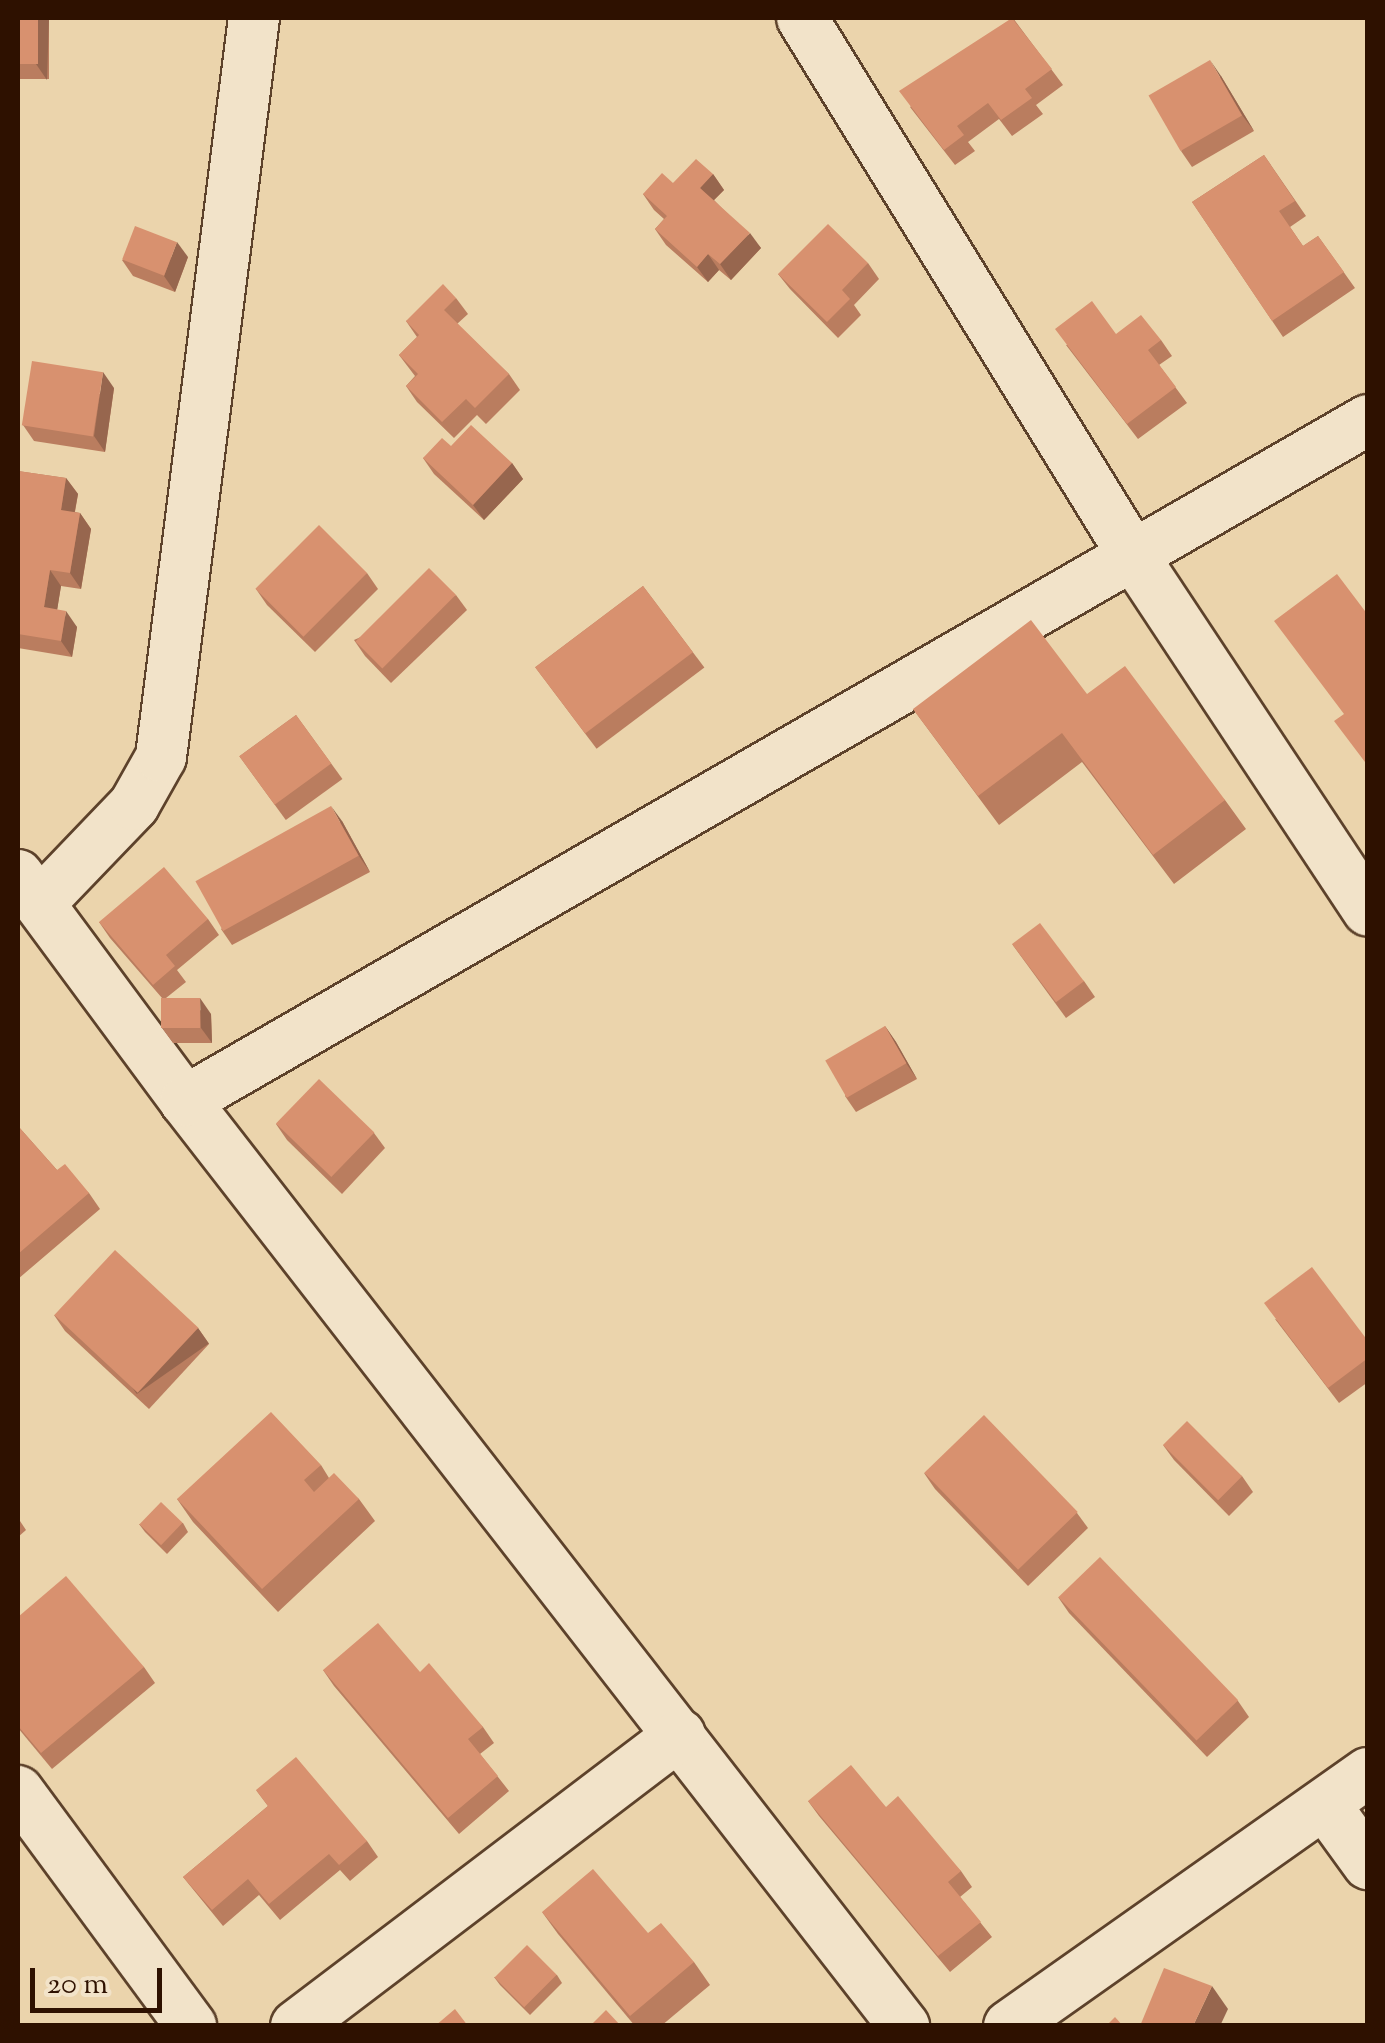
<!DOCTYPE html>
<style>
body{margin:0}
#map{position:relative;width:1385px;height:2043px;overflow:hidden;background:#ebd4ac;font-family:"Sorts Mill Goudy",serif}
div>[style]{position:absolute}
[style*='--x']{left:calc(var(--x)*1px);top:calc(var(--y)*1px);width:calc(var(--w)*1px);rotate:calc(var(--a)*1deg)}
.roads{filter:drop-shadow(2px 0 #5d422b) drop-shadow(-2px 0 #5d422b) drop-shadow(0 2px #5d422b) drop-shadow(0 -2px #5d422b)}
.street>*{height:50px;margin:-25px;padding:0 25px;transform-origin:25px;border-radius:25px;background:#f2e3c9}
.wall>*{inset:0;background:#ba7d5f;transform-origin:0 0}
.shaded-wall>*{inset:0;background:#97664e;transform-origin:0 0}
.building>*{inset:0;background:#d8916f;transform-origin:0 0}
span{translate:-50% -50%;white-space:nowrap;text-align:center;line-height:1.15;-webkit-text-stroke:8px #f2e3c9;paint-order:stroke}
.frame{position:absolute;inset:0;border:20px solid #2e1100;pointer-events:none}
.scale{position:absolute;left:30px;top:1968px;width:132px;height:45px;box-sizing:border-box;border:5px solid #2e1100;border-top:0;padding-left:12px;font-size:30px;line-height:35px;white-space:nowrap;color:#2e1100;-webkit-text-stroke:8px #f2e3c9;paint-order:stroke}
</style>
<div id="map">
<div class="roads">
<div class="street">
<div style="--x:802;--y:18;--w:633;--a:58.37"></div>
<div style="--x:1134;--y:557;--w:424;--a:56.5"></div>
<div style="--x:18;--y:875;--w:281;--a:53.5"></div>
<div style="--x:185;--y:1101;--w:1172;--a:52.14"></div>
<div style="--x:40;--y:903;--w:136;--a:-46.2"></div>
<div style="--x:134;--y:805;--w:55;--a:-60.6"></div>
<div style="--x:161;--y:757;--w:745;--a:-82.83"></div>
<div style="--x:185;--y:1101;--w:1365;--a:-29.93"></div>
<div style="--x:18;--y:1791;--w:292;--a:53.6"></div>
<div style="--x:1326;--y:1806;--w:72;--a:54.1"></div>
<div style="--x:296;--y:2026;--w:482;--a:-37.2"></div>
<div style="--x:1009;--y:2026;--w:439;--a:-35.2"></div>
</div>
</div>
<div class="wall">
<div style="left:18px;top:18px;width:31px;height:61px"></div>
<div style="clip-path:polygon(1013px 18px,1063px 85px,1036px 105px,1043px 114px,1012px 136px,999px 119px,968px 142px,975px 151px,955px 165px,910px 107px)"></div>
<div style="clip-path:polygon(1221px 76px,1254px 131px,1192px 167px,1181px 151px)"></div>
<div style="clip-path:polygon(1264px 155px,1306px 216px,1290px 227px,1303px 246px,1318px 236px,1355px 288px,1283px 337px,1192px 202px)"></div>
<div style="clip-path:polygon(713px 174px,724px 190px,714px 200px,761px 248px,731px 280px,719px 270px,708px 282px,666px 245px,655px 229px,664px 219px,654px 210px,643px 194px,673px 183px)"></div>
<div style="clip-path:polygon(188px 257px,175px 292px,133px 276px,122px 260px)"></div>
<div style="clip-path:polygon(868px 263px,879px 279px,854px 305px,861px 315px,838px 338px,790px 289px,778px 274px)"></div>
<div style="clip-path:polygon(456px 298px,468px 314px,457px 324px,509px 374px,520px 390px,486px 424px,477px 415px,454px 438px,417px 402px,406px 386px,415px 376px,399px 355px,417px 337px,406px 321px)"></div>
<div style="clip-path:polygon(1116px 334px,1161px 340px,1172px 356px,1159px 365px,1187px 403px,1138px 439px,1066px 345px)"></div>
<div style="clip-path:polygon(114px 388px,105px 452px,34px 441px,23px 425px)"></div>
<div style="clip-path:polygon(451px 446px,512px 463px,523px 479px,484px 520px,434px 474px,423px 458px)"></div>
<div style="clip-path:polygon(18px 471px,66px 478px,78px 494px,75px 512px,80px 513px,91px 529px,81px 589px,61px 586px,57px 610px,77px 627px,72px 657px,18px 648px)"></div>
<div style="clip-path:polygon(367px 573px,378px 589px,315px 652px,267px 605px,256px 589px)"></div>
<div style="left:643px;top:586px;width:102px;height:135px;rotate:53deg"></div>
<div style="clip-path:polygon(456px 595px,467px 610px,391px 683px,365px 656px,354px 640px)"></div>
<div style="clip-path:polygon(1087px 694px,1225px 800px,1246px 829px,1174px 884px,1082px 762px,999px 825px,913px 709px)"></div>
<div style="left:296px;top:715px;width:79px;height:70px;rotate:54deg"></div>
<div style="clip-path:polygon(342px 821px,370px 872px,232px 945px,221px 929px)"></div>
<div style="clip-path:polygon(208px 919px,219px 935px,177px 970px,186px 982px,166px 998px,211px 1014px,212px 1043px,173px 1043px,162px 1028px,162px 998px,110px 938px,99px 922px)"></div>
<div style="clip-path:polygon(1012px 944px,1084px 981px,1095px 997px,1066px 1018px)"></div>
<div style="clip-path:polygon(885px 1026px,896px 1042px,917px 1079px,856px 1112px,845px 1096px)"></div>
<div style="clip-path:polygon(276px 1124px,374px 1133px,385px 1148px,342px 1194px,287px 1140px)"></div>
<div style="clip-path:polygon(18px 1126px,57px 1170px,89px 1193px,100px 1209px,18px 1279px)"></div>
<div style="clip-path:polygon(54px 1315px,198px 1328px,209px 1344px,149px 1409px,65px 1331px)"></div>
<div style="clip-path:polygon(1275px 1319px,1368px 1341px,1368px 1382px,1339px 1403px)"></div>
<div style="clip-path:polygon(1163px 1445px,1242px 1476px,1253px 1492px,1229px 1516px,1174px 1460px)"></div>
<div style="clip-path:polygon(321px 1465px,329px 1478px,359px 1499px,375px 1521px,278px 1612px,193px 1522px,177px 1499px)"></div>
<div style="clip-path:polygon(924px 1473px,1077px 1513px,1088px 1528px,1028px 1586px,935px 1489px)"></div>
<div style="clip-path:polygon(18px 1518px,26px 1530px,18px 1537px)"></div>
<div style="clip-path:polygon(183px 1523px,188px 1532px,167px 1554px,145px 1532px,139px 1524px)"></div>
<div style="clip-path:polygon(1058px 1597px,1238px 1701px,1249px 1717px,1207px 1757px,1069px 1613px)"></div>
<div style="clip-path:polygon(18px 1617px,144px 1667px,155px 1683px,52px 1769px,18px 1728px)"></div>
<div style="clip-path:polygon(323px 1670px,420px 1672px,483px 1727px,494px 1743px,480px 1754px,509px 1791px,459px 1834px,334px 1686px)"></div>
<div style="clip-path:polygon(256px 1790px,367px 1841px,378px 1857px,350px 1881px,340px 1870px,280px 1920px,259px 1895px,223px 1926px,183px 1877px,268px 1806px)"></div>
<div style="clip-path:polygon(808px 1801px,886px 1807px,961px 1871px,972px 1887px,960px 1897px,992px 1937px,950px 1972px,819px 1816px)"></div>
<div style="clip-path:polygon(542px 1912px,694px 1962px,710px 1985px,661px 2026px,635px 2026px,558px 1934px)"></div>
<div style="clip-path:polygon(557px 1975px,562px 1983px,530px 2015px,500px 1985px,494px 1977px)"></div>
</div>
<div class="shaded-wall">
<div style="clip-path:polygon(38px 18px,49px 18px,47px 80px,36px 64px)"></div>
<div style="clip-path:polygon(1210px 60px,1221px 76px,1254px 131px,1242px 115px)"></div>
<div style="clip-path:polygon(713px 174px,724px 190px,711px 203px,700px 188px)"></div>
<div style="clip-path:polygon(750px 233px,761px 248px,731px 280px,720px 264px)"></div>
<div style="clip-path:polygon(177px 242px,188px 257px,175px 292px,164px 276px)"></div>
<div style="clip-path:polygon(708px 254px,719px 270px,708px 282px,697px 267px)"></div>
<div style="clip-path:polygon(103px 372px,114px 388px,105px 452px,94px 436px)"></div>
<div style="clip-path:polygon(512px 463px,523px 479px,484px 520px,473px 505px)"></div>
<div style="clip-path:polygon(66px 478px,78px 494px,72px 526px,61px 510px)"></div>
<div style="clip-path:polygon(80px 513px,91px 529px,81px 589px,70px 573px)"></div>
<div style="clip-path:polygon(50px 570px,61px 586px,55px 623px,44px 607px)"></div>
<div style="clip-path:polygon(66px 611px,77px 627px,72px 657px,61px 641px)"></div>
<div style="clip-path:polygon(331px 806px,342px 821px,370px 872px,359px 856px)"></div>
<div style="clip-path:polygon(200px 998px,211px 1014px,212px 1043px,201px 1028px)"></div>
<div style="clip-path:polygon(885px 1026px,896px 1042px,917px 1079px,906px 1063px)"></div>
<div style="left:198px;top:1328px;width:19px;height:88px;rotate:55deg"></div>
<div style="clip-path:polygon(1212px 1986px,1228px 2009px,1220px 2026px,1193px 2026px)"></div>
</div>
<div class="building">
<div style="left:18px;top:18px;width:20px;height:46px"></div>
<div style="clip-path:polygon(1012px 18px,1052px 69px,1025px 89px,1032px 98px,1001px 120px,988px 103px,957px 126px,964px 135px,944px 150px,899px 91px)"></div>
<div style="left:1210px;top:60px;width:64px;height:71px;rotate:60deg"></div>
<div style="clip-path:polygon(1264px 155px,1295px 201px,1279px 211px,1303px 246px,1318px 236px,1344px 272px,1272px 321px,1192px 202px)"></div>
<div style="clip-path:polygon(696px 159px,713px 174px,700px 188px,750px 233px,720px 264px,708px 254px,697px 267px,655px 229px,667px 216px,643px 194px,662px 173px,673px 183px)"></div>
<div style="clip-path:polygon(828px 224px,868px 263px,842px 290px,850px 299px,827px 322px,778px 274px)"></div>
<div style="left:135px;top:226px;width:45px;height:36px;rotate:21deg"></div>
<div style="clip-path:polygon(443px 284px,456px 298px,444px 310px,509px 374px,475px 408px,466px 399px,442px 422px,406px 386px,418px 374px,399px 355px,419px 335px,406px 321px)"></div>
<div style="clip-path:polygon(1092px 301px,1116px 334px,1141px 315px,1161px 340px,1148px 350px,1176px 387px,1127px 424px,1055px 329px)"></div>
<div style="left:32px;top:361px;width:72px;height:65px;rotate:9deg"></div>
<div style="clip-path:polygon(471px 425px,512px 463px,473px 505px,423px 458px,442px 438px,451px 446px)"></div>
<div style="clip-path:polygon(18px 471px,66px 478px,61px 510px,80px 513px,70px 573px,50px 570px,44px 607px,66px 611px,61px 641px,18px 634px)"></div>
<div style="left:319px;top:525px;width:68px;height:90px;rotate:45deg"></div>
<div style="left:429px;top:568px;width:38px;height:104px;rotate:45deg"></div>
<div style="clip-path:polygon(1337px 574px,1368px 615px,1368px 766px,1334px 721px,1344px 714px,1274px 621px)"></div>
<div style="left:643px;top:586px;width:83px;height:135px;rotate:53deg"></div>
<div style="clip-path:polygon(1031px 620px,1087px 694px,1125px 666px,1225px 800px,1153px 855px,1062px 733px,978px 796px,913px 709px)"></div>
<div style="left:296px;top:715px;width:60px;height:70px;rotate:54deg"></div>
<div style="left:331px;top:806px;width:57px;height:155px;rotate:61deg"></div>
<div style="clip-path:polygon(164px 867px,208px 919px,166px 955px,175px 966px,153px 985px,99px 922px)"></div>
<div style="left:1040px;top:923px;width:73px;height:35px;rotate:53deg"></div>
<div style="left:161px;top:998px;width:39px;height:30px"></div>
<div style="left:885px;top:1026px;width:43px;height:69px;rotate:60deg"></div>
<div style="left:319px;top:1079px;width:77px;height:62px;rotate:44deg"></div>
<div style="clip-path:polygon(18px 1126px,57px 1170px,65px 1164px,89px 1193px,18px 1254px)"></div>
<div style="left:115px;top:1250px;width:114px;height:89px;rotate:43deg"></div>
<div style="clip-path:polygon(1312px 1267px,1368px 1341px,1368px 1358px,1328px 1388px,1264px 1303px)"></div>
<div style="clip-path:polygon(271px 1412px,321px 1465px,304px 1480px,314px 1492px,334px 1473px,359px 1499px,262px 1589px,177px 1499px)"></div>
<div style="left:984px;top:1415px;width:135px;height:83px;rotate:46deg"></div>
<div style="left:1187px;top:1421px;width:78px;height:34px;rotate:45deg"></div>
<div style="left:161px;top:1502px;width:30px;height:31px;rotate:44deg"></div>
<div style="left:1100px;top:1557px;width:199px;height:58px;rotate:46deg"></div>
<div style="clip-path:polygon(66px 1576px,144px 1667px,41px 1753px,18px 1726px,18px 1617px)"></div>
<div style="clip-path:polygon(378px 1623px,420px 1672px,429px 1663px,483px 1727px,468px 1739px,498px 1776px,448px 1818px,323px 1670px)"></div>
<div style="clip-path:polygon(296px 1757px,367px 1841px,339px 1865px,329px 1854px,269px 1904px,248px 1879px,212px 1910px,183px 1877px,268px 1806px,256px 1790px)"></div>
<div style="clip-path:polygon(851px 1765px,886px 1807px,898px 1796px,961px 1871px,948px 1882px,981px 1922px,938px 1956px,808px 1801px)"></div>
<div style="clip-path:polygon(593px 1869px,648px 1933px,661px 1923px,694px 1962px,630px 2016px,542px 1912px)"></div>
<div style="left:527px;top:1945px;width:42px;height:46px;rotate:45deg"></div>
<div style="clip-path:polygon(1164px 1968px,1212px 1986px,1193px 2026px,1140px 2026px)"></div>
<div style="clip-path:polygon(455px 2009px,468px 2026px,435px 2026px)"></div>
<div style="clip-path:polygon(606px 2010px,621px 2026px,590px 2026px)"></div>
<div style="clip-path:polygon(1115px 2017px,1123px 2026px,1106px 2026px)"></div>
</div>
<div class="frame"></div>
<div class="scale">20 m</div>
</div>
